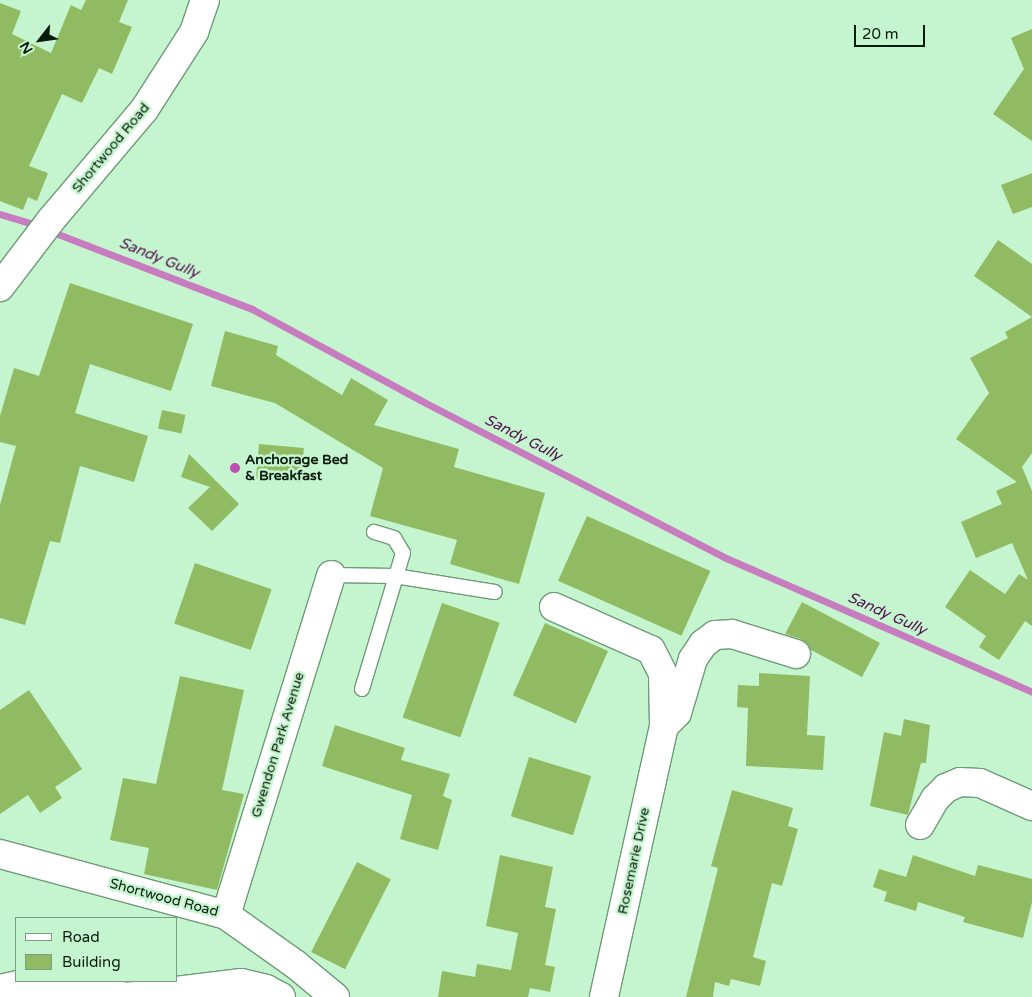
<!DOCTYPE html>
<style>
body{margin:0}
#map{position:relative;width:1032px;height:997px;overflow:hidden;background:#c5f5ce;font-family:"Varela Round",sans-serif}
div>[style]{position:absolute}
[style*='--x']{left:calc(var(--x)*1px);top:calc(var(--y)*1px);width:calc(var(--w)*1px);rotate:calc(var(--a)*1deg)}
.stream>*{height:7px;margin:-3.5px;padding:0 3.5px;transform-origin:3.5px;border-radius:3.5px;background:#c77cbf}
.building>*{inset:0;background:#90bb62;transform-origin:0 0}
.roads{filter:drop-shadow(1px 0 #6e9b77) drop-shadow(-1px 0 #6e9b77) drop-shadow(0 1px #6e9b77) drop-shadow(0 -1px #6e9b77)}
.service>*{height:14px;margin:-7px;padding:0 7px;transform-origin:7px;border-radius:7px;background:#fff}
.minor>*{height:28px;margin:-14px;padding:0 14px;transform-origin:14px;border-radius:14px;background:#fff}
.dots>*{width:14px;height:14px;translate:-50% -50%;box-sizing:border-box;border:2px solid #c5f5ce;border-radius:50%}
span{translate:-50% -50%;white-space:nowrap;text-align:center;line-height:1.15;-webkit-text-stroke:5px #c5f5ce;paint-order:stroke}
.street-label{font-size:14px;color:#091b0d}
.poi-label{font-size:14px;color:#091b0d;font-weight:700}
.left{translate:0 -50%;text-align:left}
.water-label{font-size:15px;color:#530f4f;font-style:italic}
.legend{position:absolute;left:15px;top:917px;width:162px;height:65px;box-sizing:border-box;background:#c5f5ce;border:1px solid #7a9e81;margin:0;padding:6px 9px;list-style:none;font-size:15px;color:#091b0d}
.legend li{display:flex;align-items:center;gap:10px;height:25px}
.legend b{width:25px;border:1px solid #7a9e81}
.north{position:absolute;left:15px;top:15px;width:50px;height:50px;-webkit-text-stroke:4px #c5f5ce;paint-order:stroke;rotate:240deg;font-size:14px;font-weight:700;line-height:20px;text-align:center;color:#091b0d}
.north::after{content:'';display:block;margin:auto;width:18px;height:22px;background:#091b0d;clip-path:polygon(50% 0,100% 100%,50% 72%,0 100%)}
.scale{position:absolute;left:854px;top:25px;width:71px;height:22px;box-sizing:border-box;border:2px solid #091b0d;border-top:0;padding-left:6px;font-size:15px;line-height:18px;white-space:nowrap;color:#091b0d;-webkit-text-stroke:4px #c5f5ce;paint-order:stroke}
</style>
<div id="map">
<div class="stream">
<div style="--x:0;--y:214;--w:42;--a:16.7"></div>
<div style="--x:50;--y:231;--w:217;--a:21.1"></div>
<div style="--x:252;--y:309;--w:191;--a:28.4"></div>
<div style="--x:420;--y:400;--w:344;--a:27.3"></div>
<div style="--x:726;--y:558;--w:334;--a:23.6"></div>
</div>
<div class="building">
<div style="clip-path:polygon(86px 0,128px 0,119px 22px,132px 27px,112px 74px,99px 68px,82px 103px,62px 94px,29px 166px,48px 173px,37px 201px,28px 197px,23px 210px,0 201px,0 3px,21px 11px,12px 34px,51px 53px,71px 5px,81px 10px)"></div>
<div style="clip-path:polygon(1032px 29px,1032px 141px,993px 114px,1024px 69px,1011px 38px)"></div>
<div style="clip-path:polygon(1032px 173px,1032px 207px,1013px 214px,1001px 185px)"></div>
<div style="clip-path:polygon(998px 240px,1032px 264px,1032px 317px,974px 276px)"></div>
<div style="clip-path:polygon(70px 283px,193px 324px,171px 391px,90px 364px,75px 413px,148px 436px,134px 482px,80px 466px,60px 543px,50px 541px,25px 625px,0 618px,0 505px,16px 446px,0 442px,0 416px,14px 368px,39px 376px)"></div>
<div style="clip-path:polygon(1032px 317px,1032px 453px,1022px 467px,1032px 491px,1032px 626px,1025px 621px,999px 660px,979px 647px,986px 636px,945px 607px,970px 570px,1005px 594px,1019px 574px,1028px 580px,1012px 543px,976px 558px,961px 522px,1002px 504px,996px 491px,1017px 482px,956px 439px,989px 393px,970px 358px,1008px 338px,1005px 332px)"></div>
<div style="clip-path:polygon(225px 331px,278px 346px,276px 355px,342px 395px,351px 378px,388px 400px,374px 425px,459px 449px,454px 467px,545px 493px,519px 584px,450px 564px,457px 540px,370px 516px,383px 468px,275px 403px,211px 386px)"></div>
<div style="left:162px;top:410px;width:24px;height:19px;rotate:12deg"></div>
<div style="left:259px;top:444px;width:45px;height:35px;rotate:5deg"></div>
<div style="clip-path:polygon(189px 454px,239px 504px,212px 531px,188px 508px,210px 487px,181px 477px)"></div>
<div style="left:587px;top:516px;width:135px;height:71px;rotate:24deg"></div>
<div style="left:195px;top:563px;width:81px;height:64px;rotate:19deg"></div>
<div style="clip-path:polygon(802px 602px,880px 643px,862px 677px,811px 650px,801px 639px,785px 634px)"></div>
<div style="left:442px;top:603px;width:61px;height:121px;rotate:19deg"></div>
<div style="left:545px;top:623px;width:69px;height:79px;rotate:24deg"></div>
<div style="clip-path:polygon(759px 673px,810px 676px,807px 735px,825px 736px,823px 770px,746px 766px,748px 708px,737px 707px,738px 685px,759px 686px)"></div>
<div style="clip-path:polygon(180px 676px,244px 690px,222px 790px,244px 794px,217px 890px,144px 874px,149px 848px,110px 840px,123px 778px,156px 784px)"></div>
<div style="clip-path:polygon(29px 690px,82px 769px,55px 787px,62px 798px,40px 813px,28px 795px,0 814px,0 710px)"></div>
<div style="clip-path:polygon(904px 719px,930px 725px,926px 763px,921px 763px,908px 815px,870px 806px,884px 732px,901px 736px)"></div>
<div style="clip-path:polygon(335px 725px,405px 748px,401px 760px,450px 774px,443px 796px,452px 800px,438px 850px,400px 839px,412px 795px,322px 766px)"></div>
<div style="left:529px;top:757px;width:65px;height:62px;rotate:17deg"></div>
<div style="clip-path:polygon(732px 790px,793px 808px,788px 826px,798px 829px,782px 886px,772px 883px,753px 957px,766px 961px,760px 986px,731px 979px,729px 986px,715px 982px,713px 997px,686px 997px,718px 868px,711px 866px)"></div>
<div style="clip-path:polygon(500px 855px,553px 867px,545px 907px,556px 909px,545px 965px,555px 967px,550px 992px,530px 988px,528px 997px,438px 997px,442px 971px,475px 977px,477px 964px,511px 970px,518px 933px,486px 926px)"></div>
<div style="clip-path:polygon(913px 855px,975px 876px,978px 865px,1032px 879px,1032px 902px,1023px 938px,963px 922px,965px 917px,918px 902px,916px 911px,884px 901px,887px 892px,873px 887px,879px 869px,906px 877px)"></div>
<div style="left:357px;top:862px;width:38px;height:101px;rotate:27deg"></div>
</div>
<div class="roads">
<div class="service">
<div style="--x:331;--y:575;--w:64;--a:0.9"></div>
<div style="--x:395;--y:576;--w:101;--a:9.1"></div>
<div style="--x:362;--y:689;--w:142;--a:-73.2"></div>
<div style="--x:403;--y:553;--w:17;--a:-121"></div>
<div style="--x:394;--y:538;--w:21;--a:-163"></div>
</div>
<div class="minor">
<div style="--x:0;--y:287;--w:84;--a:-52.7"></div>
<div style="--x:51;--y:220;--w:144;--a:-49.8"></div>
<div style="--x:144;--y:110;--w:93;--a:-57.3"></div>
<div style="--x:194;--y:32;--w:34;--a:-71"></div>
<div style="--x:554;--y:607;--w:106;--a:23.9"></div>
<div style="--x:651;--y:650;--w:27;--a:63"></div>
<div style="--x:663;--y:674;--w:52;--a:88.9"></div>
<div style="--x:664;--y:726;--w:278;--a:102.5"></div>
<div style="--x:664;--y:726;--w:18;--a:-45"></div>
<div style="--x:677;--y:713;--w:56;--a:-73.5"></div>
<div style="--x:693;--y:659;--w:18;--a:-56"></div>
<div style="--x:703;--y:644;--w:15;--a:-37"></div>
<div style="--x:715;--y:635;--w:17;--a:-3"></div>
<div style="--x:732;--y:634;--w:67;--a:17.4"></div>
<div style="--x:920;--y:825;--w:30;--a:-60"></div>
<div style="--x:935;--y:799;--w:16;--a:-45"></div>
<div style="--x:946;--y:788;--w:15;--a:-23"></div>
<div style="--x:960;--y:782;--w:20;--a:3"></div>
<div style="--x:980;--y:783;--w:57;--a:23.9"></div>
<div style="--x:0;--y:854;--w:234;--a:15.1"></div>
<div style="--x:226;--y:915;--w:85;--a:35.4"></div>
<div style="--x:295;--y:964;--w:52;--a:39.5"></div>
<div style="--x:226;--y:915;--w:356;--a:-72.8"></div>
<div style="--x:0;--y:989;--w:22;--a:-13"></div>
<div style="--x:21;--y:984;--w:40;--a:1.4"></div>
<div style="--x:61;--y:985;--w:67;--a:10.3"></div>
<div style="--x:127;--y:997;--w:115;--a:-7"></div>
<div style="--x:241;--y:983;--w:26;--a:13"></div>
<div style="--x:266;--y:989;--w:17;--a:28"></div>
</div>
</div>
<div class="dots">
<div style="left:235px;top:468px;background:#b84fb1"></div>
</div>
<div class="street-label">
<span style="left:111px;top:148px;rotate:-50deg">Shortwood Road</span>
<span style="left:278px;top:745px;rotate:-73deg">Gwendon Park Avenue</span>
<span style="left:634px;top:861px;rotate:-78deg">Rosemarie Drive</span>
<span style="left:164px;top:898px;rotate:15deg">Shortwood Road</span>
</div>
<div class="poi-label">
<span class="left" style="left:245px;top:468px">Anchorage Bed<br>&amp; Breakfast</span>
</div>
<div class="water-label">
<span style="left:159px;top:258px;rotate:22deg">Sandy Gully</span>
<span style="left:523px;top:438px;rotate:27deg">Sandy Gully</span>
<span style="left:887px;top:614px;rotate:24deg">Sandy Gully</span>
</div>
<ul class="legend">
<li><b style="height:6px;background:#fff"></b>Road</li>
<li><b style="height:14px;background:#90bb62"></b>Building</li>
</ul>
<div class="north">N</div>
<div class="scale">20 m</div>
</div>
